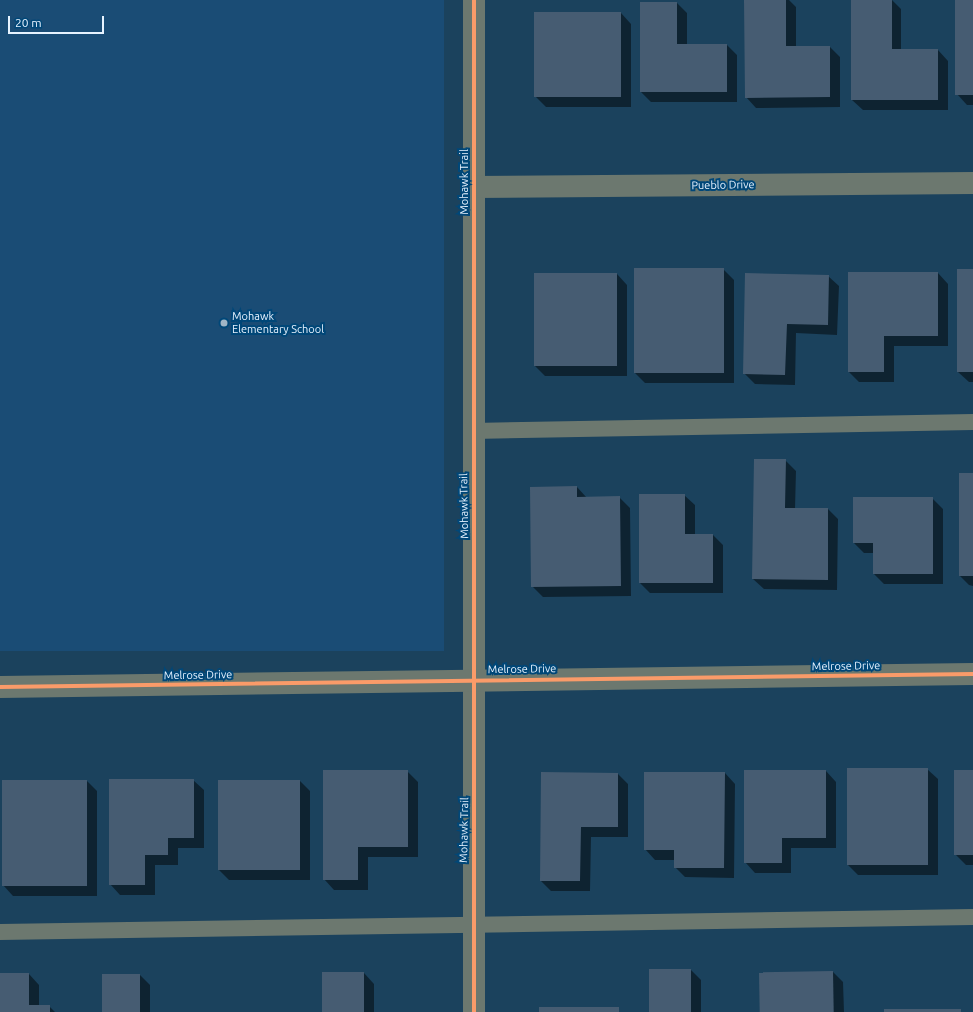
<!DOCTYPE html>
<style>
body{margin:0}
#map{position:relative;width:973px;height:1012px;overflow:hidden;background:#1b425d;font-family:Ubuntu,sans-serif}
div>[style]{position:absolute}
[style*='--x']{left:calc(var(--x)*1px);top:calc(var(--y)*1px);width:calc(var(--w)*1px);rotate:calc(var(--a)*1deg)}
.built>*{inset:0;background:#1a4c75;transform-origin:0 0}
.shadow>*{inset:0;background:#0007}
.building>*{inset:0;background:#465c72;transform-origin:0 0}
.service>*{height:16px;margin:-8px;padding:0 8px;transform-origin:8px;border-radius:8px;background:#6c786f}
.minor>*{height:22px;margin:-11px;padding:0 11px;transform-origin:11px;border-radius:11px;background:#6c786f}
.tertiary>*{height:22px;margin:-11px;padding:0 11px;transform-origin:11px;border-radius:11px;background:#6c786f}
.cycleway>*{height:4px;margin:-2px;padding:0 2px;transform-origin:2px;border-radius:2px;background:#fa9b69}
.dots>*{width:11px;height:11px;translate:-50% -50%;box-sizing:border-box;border:2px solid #004778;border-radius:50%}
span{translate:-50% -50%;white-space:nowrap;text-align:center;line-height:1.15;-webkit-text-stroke:4px #004778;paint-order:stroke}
.street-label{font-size:11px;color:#e7f3ff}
.poi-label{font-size:11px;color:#e7f3ff}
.left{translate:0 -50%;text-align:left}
.scale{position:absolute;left:8px;top:16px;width:96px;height:18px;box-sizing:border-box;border:2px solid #e7f3ff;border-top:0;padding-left:5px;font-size:12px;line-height:14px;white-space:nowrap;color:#e7f3ff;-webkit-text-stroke:3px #004778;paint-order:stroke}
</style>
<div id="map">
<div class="built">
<div style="left:0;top:0;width:444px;height:651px"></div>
</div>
<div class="shadow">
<div style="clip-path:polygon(745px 0,789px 0,796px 7px,796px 47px,830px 47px,840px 57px,840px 107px,756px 108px,746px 97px)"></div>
<div style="clip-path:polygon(852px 0,892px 0,901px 9px,901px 50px,938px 50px,948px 61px,948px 110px,863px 110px,852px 100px)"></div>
<div style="clip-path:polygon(956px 0,973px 0,973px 105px,967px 105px,957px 94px)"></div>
<div style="clip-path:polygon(677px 3px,687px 13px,687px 45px,727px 45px,737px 55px,737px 102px,651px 102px,641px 92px)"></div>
<div style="clip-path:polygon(535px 13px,621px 13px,631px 24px,631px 107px,546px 107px,535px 96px)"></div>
<div style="clip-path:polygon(724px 270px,734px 280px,734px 383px,645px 383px,635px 373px)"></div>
<div style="clip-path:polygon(973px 270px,973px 382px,969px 382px,958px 372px)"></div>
<div style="clip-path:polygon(849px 273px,938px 273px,948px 284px,948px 346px,894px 346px,894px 382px,859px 382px,849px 372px)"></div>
<div style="clip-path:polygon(617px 274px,627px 285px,627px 376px,545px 376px,535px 366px)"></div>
<div style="clip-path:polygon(828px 276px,839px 286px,837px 335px,796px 333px,795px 385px,755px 384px,744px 373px)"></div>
<div style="clip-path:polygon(785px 460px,796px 471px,795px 509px,828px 509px,838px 519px,837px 590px,764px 589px,753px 579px)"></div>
<div style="clip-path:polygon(973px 474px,973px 586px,969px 585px,959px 575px)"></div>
<div style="clip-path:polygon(577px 487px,587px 498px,619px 497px,630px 508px,631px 596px,543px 597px,532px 586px)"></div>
<div style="clip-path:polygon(684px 495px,695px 505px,695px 535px,713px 535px,723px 545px,723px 593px,650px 593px,640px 583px)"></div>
<div style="clip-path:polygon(854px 498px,932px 498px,943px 509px,943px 584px,884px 584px,874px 574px,874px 553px,864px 553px,854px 543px)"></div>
<div style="clip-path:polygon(927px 769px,938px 779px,938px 875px,858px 875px,848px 865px)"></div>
<div style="clip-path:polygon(407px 771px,418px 782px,418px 857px,368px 857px,368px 890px,334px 890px,324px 879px)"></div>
<div style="clip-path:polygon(826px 771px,836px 782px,836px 848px,791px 848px,791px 873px,755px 873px,745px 862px)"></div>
<div style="clip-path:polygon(973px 771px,973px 865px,966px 865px,955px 854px)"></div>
<div style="clip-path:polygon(725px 773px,735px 784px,734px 878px,685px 877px,675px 867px,675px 860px,655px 860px,645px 849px)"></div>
<div style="clip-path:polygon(618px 774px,628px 784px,628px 837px,591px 837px,590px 891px,551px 891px,541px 881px)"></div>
<div style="clip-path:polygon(193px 780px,204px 790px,204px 848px,178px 848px,178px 865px,155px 865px,155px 895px,120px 895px,110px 884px)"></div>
<div style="clip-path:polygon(87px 781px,97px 791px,97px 896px,13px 896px,3px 885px)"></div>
<div style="clip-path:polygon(300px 781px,310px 791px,310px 880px,229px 880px,219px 870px)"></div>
<div style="clip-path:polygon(691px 970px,701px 980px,701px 1012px,650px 1012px)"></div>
<div style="clip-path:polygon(833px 972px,843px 982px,844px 1012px,761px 1012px)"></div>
<div style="clip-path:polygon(364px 973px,374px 984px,374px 1012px,323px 1012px)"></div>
<div style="clip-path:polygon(0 974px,29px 974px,39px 985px,39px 1006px,49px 1006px,55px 1012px,0 1012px)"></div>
<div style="clip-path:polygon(103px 975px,140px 975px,150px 985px,150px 1012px,103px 1012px)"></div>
</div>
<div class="building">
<div style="clip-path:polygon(744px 0,786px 0,786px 46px,830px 46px,830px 97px,745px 98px)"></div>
<div style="clip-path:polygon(851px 0,892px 0,892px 49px,938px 49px,938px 100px,851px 100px)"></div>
<div style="left:955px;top:0;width:18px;height:95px"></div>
<div style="clip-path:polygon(640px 2px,677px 2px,677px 44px,727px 44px,727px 92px,640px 92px)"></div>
<div style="left:534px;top:12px;width:87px;height:85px"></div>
<div style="left:634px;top:268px;width:90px;height:105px"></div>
<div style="left:957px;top:269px;width:16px;height:103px"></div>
<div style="clip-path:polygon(848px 272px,938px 272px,938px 336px,884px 336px,884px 372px,848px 372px)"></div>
<div style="left:534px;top:273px;width:83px;height:93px"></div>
<div style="clip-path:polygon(745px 273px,829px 275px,828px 325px,787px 324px,785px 375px,743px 374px)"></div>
<div style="clip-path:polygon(754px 459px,786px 459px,785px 508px,828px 508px,828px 580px,752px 579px)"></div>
<div style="left:959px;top:473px;width:14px;height:103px"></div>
<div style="clip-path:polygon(577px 486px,577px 497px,620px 496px,621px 586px,531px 587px,530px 487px)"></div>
<div style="clip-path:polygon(639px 494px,685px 494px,685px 534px,713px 534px,713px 583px,639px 583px)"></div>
<div style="clip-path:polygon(853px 497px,933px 497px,933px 574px,873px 574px,873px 543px,853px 543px)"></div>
<div style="left:847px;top:768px;width:81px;height:97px"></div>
<div style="clip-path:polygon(323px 770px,408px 770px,408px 847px,358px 847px,358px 880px,323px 880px)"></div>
<div style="clip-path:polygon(744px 770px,826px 770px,826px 838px,782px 838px,782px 863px,744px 863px)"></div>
<div style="left:954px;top:770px;width:19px;height:85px"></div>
<div style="clip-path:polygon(541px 772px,618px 773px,618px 827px,581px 827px,580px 881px,540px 881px)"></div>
<div style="clip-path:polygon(644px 772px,725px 772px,724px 868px,674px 868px,674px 850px,644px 850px)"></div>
<div style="clip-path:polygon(109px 779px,194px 779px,194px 838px,168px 838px,168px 855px,145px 855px,145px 885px,109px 885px)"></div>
<div style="left:2px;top:780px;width:85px;height:106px"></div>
<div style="left:218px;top:780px;width:82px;height:90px"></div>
<div style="left:649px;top:969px;width:42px;height:43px"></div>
<div style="left:833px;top:971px;width:41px;height:74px;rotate:89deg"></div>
<div style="left:322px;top:972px;width:42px;height:40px"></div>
<div style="clip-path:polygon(0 973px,29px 973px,29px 1005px,50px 1005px,50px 1012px,0 1012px)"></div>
<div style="left:102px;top:974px;width:38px;height:38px"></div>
<div style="left:539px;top:1007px;width:80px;height:5px"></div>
<div style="left:884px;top:1009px;width:77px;height:3px"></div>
</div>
<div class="service">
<div style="--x:472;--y:431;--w:501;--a:-1.03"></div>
<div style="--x:0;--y:932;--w:973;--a:-0.88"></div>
</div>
<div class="minor">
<div style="--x:474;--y:0;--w:1012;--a:90"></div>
<div style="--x:473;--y:187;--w:500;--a:-0.46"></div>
</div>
<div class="tertiary">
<div style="--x:0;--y:687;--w:973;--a:-0.77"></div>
</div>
<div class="cycleway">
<div style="--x:474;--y:0;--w:1012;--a:90"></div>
<div style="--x:0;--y:687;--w:973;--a:-0.77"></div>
</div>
<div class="dots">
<div style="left:224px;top:323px;background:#a0b5c6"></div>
</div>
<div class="street-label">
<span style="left:464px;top:182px;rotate:-90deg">Mohawk Trail</span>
<span style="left:723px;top:185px;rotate:-1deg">Pueblo Drive</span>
<span style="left:464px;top:506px;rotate:-91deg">Mohawk Trail</span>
<span style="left:846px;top:666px;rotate:-1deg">Melrose Drive</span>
<span style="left:522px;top:669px;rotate:-1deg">Melrose Drive</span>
<span style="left:198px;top:675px;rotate:-1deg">Melrose Drive</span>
<span style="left:464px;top:830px;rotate:-89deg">Mohawk Trail</span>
</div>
<div class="poi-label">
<span class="left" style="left:232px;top:323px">Mohawk<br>Elementary School</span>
</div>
<div class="scale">20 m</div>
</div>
